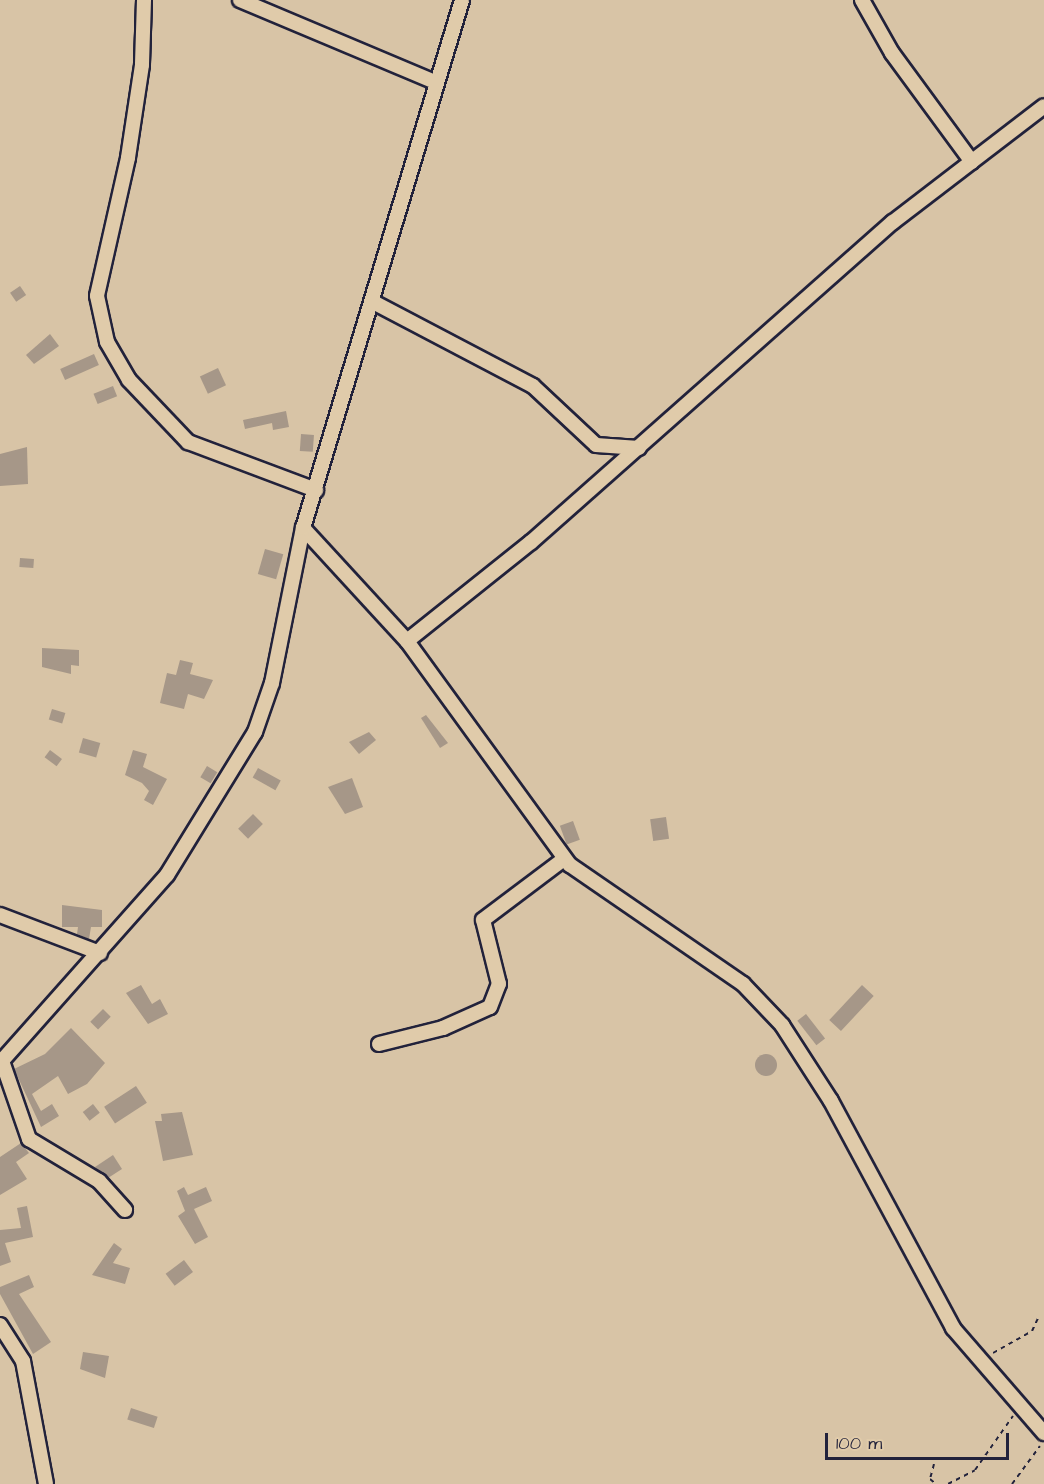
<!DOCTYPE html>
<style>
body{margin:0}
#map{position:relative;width:1044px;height:1484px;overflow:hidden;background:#d8c4a6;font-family:"Architects Daughter",sans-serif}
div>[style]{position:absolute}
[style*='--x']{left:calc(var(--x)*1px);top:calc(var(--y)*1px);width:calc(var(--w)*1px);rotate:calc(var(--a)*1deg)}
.building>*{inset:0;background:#a69788;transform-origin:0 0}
.round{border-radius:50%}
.path>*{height:2px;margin-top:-1px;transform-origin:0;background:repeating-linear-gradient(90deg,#22223b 0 4.5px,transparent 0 9px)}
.roads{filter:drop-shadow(2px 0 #22223b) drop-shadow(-2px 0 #22223b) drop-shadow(0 2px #22223b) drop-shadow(0 -2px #22223b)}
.minor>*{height:14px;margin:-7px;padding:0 7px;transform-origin:7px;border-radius:7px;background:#e0cbaa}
span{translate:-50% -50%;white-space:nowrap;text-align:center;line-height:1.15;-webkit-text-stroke:4.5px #e0cbaa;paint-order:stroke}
.scale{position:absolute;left:825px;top:1433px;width:184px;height:27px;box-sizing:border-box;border:3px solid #22223b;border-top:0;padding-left:8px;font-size:18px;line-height:21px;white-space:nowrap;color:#22223b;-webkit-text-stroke:4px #e0cbaa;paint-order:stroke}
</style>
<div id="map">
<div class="building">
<div style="left:20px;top:286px;width:11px;height:12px;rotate:56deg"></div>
<div style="clip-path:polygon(50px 334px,59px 346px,34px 364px,26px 355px)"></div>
<div style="left:94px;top:354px;width:12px;height:37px;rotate:66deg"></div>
<div style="left:218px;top:368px;width:19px;height:20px;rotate:65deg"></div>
<div style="left:113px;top:386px;width:11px;height:21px;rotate:68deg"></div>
<div style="clip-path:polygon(286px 411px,289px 427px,273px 430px,272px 423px,245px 429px,243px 420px)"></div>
<div style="left:301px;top:434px;width:13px;height:17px;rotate:4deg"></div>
<div style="clip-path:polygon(27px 447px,28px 484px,0 486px,0 454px)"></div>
<div style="left:265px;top:549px;width:19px;height:26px;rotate:16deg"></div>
<div style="left:20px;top:558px;width:14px;height:9px;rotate:4deg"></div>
<div style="clip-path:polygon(42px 648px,79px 650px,79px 666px,71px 665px,71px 674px,42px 667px)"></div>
<div style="clip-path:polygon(180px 660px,193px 663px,190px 674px,213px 680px,204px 699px,188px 694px,184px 709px,160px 703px,167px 673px,176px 675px)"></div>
<div style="left:52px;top:709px;width:14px;height:11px;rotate:17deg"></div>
<div style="clip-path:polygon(426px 715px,448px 743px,440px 748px,421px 718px)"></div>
<div style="clip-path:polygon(369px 732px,376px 740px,359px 754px,349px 742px)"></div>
<div style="left:83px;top:738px;width:18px;height:15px;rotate:16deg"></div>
<div style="left:50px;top:750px;width:15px;height:9px;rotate:37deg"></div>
<div style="clip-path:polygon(133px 750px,147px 754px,143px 767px,167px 779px,153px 805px,144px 800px,149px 791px,142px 783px,125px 775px)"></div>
<div style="left:207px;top:766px;width:12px;height:13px;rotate:31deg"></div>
<div style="left:258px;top:768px;width:26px;height:11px;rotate:29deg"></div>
<div style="clip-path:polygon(352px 778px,363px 807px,345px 814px,328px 787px)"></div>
<div style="left:253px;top:814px;width:14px;height:21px;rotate:45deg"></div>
<div style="left:666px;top:817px;width:22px;height:16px;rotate:82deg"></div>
<div style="left:573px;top:821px;width:20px;height:14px;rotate:70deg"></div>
<div style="clip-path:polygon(62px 905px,102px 910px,102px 927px,91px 927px,89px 939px,77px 934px,78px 927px,62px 927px)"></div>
<div style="clip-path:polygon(141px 985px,152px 1004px,160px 999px,168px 1014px,148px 1024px,126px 993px)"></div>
<div style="left:862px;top:985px;width:16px;height:48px;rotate:43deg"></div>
<div style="left:103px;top:1009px;width:11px;height:18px;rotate:45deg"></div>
<div style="left:806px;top:1014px;width:31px;height:11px;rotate:52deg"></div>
<div style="clip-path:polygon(71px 1028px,105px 1063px,87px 1084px,68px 1094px,58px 1076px,32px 1094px,41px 1111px,52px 1104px,59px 1116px,41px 1127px,14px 1069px,45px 1054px)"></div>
<div class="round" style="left:755px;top:1054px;width:22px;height:22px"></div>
<div style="left:136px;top:1086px;width:20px;height:38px;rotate:57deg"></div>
<div style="left:93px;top:1104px;width:11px;height:13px;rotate:52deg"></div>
<div style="clip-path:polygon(182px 1112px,193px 1155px,163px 1161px,155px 1121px,162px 1121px,161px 1114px)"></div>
<div style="clip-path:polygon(21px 1143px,29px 1153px,16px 1162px,27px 1179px,0 1195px,0 1157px)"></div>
<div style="clip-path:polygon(113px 1155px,122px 1169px,108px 1178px,95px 1167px)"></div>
<div style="clip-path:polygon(184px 1187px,188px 1195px,206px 1187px,212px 1201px,194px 1209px,208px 1237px,195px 1244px,178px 1216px,185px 1211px,177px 1191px)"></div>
<div style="clip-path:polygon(27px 1206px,33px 1237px,5px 1243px,11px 1262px,0 1266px,0 1230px,21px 1228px,17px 1208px)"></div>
<div style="clip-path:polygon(114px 1243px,122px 1249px,113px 1263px,130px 1268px,125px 1284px,92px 1275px)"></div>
<div style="left:184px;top:1260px;width:15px;height:23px;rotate:53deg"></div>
<div style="clip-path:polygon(29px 1275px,34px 1287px,19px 1294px,51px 1342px,33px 1354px,0 1294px,0 1287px)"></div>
<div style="clip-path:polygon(83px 1352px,109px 1356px,105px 1378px,80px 1369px)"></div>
<div style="left:131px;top:1408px;width:28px;height:12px;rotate:18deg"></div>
</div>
<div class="path">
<div style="--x:993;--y:1353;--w:45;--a:-29.4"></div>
<div style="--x:1032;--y:1331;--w:14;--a:-65"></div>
<div style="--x:934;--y:1464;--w:16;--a:105"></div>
<div style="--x:930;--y:1479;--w:8;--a:40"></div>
<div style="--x:948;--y:1484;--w:30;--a:-27"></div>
<div style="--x:975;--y:1470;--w:66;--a:-54.9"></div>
<div style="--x:1012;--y:1484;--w:47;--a:-53.6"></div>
</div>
<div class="roads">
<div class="minor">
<div style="--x:144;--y:0;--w:65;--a:91.8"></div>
<div style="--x:142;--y:65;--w:94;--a:98.6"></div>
<div style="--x:128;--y:158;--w:141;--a:102.7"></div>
<div style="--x:97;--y:296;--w:47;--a:77.7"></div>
<div style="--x:107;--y:342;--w:44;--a:59.9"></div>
<div style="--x:129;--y:380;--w:86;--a:46.4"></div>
<div style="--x:188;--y:442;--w:137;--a:20.6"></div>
<div style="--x:240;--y:0;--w:212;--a:22.8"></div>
<div style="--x:862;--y:0;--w:61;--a:60.5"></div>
<div style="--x:892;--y:53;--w:135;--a:53.7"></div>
<div style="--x:375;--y:303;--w:178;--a:27.7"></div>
<div style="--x:533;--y:386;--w:86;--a:43.1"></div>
<div style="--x:596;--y:445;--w:43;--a:4"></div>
<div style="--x:303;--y:528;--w:154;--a:47.4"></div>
<div style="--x:407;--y:641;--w:277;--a:54"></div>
<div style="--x:570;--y:865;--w:210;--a:34.5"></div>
<div style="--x:743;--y:984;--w:57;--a:46.4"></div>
<div style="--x:782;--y:1025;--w:90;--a:57.2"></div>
<div style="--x:831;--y:1101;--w:258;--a:61.7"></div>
<div style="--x:953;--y:1328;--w:139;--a:49.1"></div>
<div style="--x:407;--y:641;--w:159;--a:-38.6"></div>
<div style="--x:531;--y:542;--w:483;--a:-41.5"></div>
<div style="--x:893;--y:222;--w:190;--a:-37.5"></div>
<div style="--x:0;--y:915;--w:107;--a:20.8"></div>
<div style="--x:379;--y:1044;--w:66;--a:-14"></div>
<div style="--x:443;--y:1028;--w:51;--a:-24.1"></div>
<div style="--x:490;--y:1007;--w:25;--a:-69"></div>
<div style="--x:499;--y:984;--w:66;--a:-104"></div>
<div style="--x:483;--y:920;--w:101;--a:-37"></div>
<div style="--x:2;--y:1061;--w:83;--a:70.9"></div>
<div style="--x:29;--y:1139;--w:82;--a:31"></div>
<div style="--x:99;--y:1181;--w:39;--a:48"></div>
<div style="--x:0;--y:1063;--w:251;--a:-48.4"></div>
<div style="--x:167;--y:875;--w:168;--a:-58.4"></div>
<div style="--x:255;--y:732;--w:52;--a:-70.9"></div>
<div style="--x:272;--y:683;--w:158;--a:-78.7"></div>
<div style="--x:303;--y:528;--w:551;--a:-73.24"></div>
<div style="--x:0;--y:1325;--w:43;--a:57.4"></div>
<div style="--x:23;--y:1361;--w:125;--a:79.4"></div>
</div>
</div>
<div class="scale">100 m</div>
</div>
